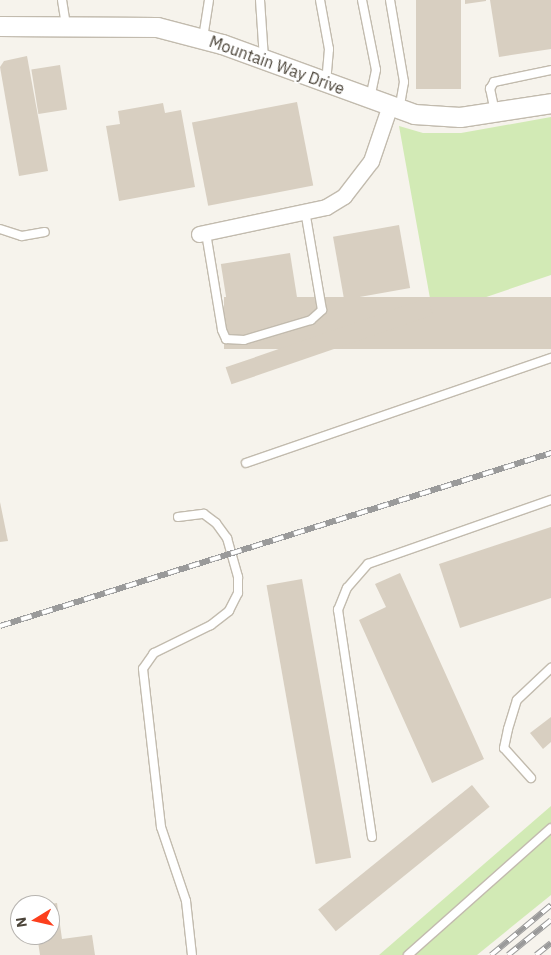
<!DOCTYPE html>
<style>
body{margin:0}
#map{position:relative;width:551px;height:955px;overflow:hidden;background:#f6f3ec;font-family:"IBM Plex Sans",sans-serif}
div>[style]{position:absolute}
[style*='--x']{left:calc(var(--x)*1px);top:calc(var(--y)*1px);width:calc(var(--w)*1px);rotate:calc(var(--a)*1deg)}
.green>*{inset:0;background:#d2eab5}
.building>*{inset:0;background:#d8cfc1;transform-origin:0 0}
.roads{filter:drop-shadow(1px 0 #c2bbae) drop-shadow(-1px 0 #c2bbae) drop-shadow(0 1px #c2bbae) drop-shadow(0 -1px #c2bbae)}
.service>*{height:8px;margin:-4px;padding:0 4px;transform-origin:4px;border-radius:4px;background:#fff}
.minor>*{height:15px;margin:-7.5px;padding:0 7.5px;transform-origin:7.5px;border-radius:7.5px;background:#fff}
.tertiary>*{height:19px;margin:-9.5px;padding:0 9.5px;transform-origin:9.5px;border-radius:9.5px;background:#fff}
.rail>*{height:5.5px;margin-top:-2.75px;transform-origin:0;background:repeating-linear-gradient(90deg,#fff 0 11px,#9a9a9a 0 22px);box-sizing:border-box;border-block:1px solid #9a9a9a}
span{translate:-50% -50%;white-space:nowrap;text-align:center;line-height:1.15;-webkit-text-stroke:4px #fff;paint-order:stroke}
.street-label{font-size:16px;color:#4b4439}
.north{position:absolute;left:10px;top:895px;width:50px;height:50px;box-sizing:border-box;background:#fff;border:1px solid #b7b4b0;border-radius:50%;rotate:261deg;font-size:14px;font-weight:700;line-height:20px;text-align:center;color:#4b4439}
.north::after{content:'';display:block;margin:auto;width:18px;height:22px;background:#fc3f1d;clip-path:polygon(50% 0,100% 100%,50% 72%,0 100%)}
</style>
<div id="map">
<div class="green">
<div style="clip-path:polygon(551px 117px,551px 275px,433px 315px,399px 126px,423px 133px,461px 133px)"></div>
<div style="clip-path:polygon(551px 806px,551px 895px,477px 955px,379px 955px)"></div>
</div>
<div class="building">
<div style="left:416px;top:0;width:45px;height:89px"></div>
<div style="clip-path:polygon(465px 0,486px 0,486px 1px,465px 4px)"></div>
<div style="clip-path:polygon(490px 0,551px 0,551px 49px,499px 57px)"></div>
<div style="clip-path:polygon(27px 56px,48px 171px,19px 176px,0 67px,4px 61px)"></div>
<div style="left:60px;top:65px;width:45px;height:29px;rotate:81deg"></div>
<div style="left:297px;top:102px;width:85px;height:107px;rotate:79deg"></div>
<div style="clip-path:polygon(163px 103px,165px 113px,181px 110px,195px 187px,119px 201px,106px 126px,120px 124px,118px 111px)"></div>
<div style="left:399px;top:225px;width:64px;height:67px;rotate:80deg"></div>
<div style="left:290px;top:253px;width:63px;height:70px;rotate:81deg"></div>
<div style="left:551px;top:297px;width:52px;height:327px;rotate:90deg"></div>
<div style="left:427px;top:298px;width:18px;height:213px;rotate:71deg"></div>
<div style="clip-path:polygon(0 502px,8px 541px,0 542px)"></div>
<div style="clip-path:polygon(551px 527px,551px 598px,460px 628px,439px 564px)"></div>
<div style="clip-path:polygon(400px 573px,484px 759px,432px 783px,359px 620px,386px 607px,375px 584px)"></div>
<div style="left:302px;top:579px;width:283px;height:36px;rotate:80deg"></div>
<div style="clip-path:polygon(551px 717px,551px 742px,543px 749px,530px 733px)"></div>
<div style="left:472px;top:785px;width:28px;height:198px;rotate:51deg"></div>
<div style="clip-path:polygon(57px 903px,62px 939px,92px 935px,95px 955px,40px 955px,37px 935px,50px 935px,50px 904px)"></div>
</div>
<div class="roads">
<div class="service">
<div style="--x:62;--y:0;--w:26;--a:81"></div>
<div style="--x:260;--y:0;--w:59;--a:86.1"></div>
<div style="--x:320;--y:0;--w:50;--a:79.6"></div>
<div style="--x:329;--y:49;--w:32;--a:95"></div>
<div style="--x:362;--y:0;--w:71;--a:78.7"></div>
<div style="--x:376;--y:70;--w:29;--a:102"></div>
<div style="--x:390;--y:0;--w:83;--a:80.3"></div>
<div style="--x:404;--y:82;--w:27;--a:100"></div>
<div style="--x:203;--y:38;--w:38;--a:-81"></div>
<div style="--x:495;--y:112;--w:24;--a:-102"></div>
<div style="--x:490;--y:89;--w:8;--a:-60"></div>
<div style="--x:494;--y:82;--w:58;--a:-11.9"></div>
<div style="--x:0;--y:229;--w:23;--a:18"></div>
<div style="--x:22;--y:236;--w:23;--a:-10"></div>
<div style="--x:206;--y:233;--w:98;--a:80.6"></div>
<div style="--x:222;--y:330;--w:10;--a:66"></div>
<div style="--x:226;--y:339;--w:18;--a:3"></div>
<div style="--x:244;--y:340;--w:70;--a:-16.6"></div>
<div style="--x:311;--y:320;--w:15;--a:-42"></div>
<div style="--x:322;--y:310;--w:100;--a:-99.7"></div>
<div style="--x:246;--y:463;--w:323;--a:-19"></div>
<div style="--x:178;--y:517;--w:26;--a:-7"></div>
<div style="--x:204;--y:514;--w:15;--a:37"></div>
<div style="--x:216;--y:523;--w:19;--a:54"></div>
<div style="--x:227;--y:538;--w:41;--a:74.2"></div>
<div style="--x:238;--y:577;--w:16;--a:90"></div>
<div style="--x:238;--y:593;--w:20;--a:117"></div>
<div style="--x:229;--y:611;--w:23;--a:142"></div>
<div style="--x:211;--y:625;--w:64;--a:153.8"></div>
<div style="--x:154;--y:653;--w:19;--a:125"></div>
<div style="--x:143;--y:669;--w:159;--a:83.5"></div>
<div style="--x:161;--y:827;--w:78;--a:71.3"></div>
<div style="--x:186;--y:901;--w:54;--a:83.7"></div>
<div style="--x:531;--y:778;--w:40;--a:-132"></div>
<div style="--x:504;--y:748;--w:19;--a:-78"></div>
<div style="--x:508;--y:729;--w:30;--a:-73"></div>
<div style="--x:517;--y:700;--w:47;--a:-43.3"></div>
<div style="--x:372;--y:837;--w:230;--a:-98.5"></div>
<div style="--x:338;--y:610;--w:24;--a:-68"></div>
<div style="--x:347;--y:588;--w:32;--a:-49"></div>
<div style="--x:368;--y:564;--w:194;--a:-19.3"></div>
<div style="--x:408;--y:955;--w:191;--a:-41.6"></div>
</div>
<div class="minor">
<div style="--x:199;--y:234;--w:130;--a:-12"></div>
<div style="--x:326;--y:207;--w:21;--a:-31"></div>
<div style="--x:344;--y:196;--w:44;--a:-52.4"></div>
<div style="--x:371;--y:161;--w:56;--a:-71.2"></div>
</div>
<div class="tertiary">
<div style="--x:0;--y:26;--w:157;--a:0.4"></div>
<div style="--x:157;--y:27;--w:67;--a:14.7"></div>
<div style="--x:222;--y:44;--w:204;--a:20"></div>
<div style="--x:414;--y:114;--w:46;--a:3.7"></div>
<div style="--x:460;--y:117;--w:92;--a:-8.7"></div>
</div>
</div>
<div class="rail">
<div style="--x:0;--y:626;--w:578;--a:-17.43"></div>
<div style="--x:491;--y:955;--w:78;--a:-39.8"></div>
<div style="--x:508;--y:955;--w:55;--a:-39.1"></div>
<div style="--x:536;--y:955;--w:19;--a:-39"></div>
</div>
<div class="street-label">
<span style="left:277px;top:65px;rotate:20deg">Mountain Way Drive</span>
</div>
<div class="north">N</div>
</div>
